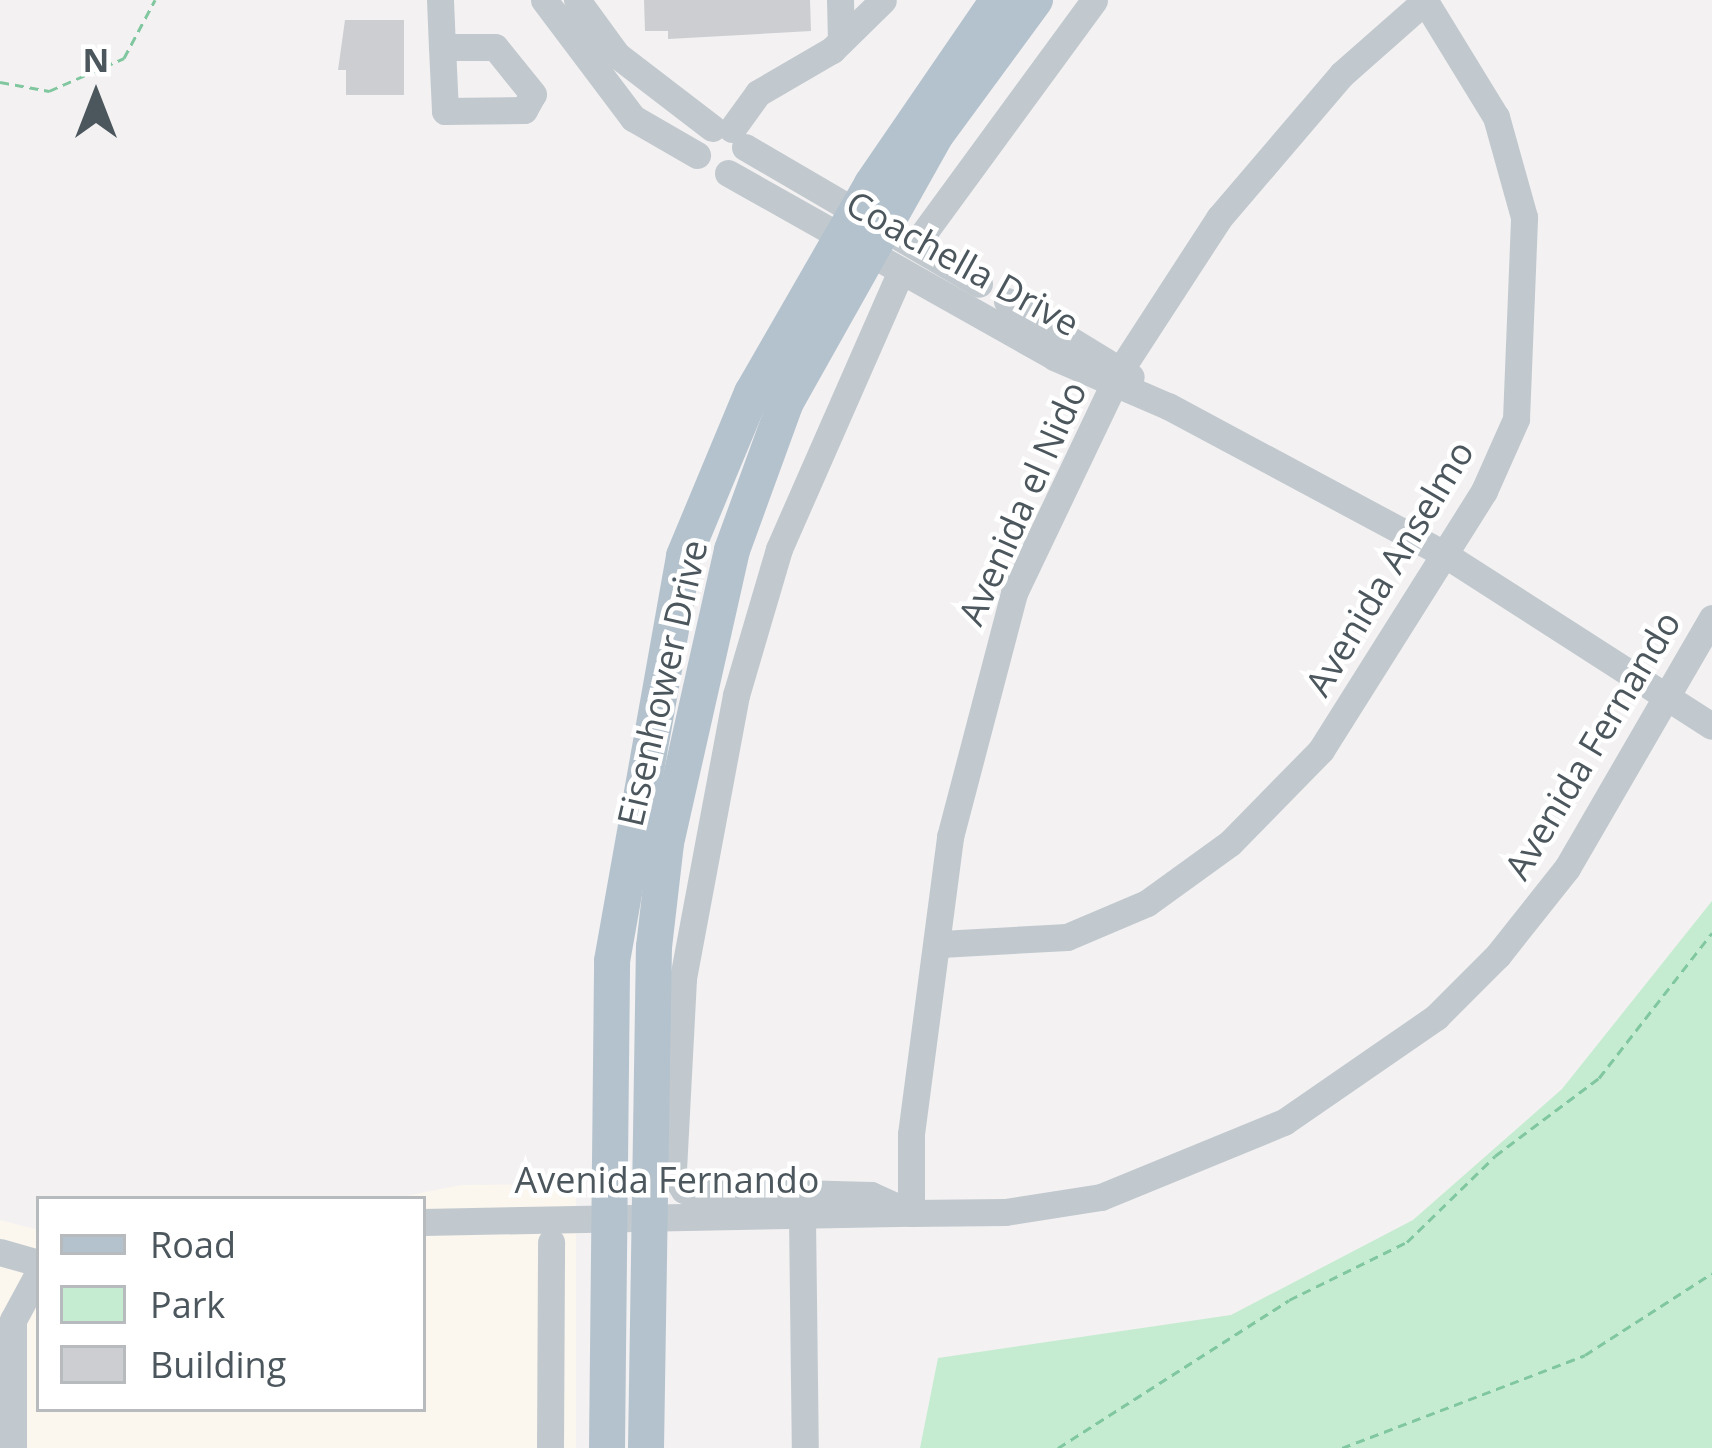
<!DOCTYPE html>
<style>
body{margin:0}
#map{position:relative;width:1712px;height:1448px;overflow:hidden;background:#f3f1f2;font-family:"Open Sans",sans-serif}
div>[style]{position:absolute}
[style*='--x']{left:calc(var(--x)*1px);top:calc(var(--y)*1px);width:calc(var(--w)*1px);rotate:calc(var(--a)*1deg)}
.commercial>*{inset:0;background:#fbf6ee}
.green>*{inset:0;background:#c5ecd1}
.building>*{inset:0;background:#ccced2}
.path>*{height:3px;margin-top:-1.5px;transform-origin:0;background:repeating-linear-gradient(90deg,#80c79f 0 9px,transparent 0 15px)}
.minor>*{height:27px;margin:-13.5px;padding:0 13.5px;transform-origin:13.5px;border-radius:13.5px;background:#c1c9ce}
.major>*{height:36px;margin:-18px;padding:0 18px;transform-origin:18px;border-radius:18px;background:#b4c2cd}
span{translate:-50% -50%;white-space:nowrap;text-align:center;line-height:1.15;-webkit-text-stroke:9px #fff;paint-order:stroke}
.street-label{font-size:36px;color:#4b565d}
.legend{position:absolute;left:36px;top:1196px;width:390px;height:216px;box-sizing:border-box;background:#fff;border:3px solid #b7bbbe;margin:0;padding:15px 21px;list-style:none;font-size:36px;color:#4b565d}
.legend li{display:flex;align-items:center;gap:24px;height:60px}
.legend b{width:60px;border:3px solid #b7bbbe}
.north{position:absolute;left:36px;top:36px;width:120px;height:120px;-webkit-text-stroke:9px #fff;paint-order:stroke;rotate:0deg;font-size:33px;font-weight:700;line-height:48px;text-align:center;color:#4b565d}
.north::after{content:'';display:block;margin:auto;width:42px;height:54px;background:#4b565d;clip-path:polygon(50% 0,100% 100%,50% 72%,0 100%)}
</style>
<div id="map">
<div class="commercial">
<div style="clip-path:polygon(576px 1184px,576px 1448px,0 1448px,0 1220px,39px 1230px,39px 1409px,423px 1409px,423px 1199px,390px 1199px,461px 1185px)"></div>
</div>
<div class="green">
<div style="clip-path:polygon(1712px 901px,1712px 1448px,920px 1448px,938px 1358px,1231px 1315px,1413px 1220px,1562px 1089px)"></div>
</div>
<div class="building">
<div style="clip-path:polygon(644px 0,810px 0,811px 31px,668px 39px,668px 31px,645px 31px)"></div>
<div style="clip-path:polygon(345px 20px,404px 20px,404px 95px,346px 95px,346px 70px,338px 70px)"></div>
</div>
<div class="path">
<div style="--x:0;--y:82;--w:50;--a:10.4"></div>
<div style="--x:49;--y:91;--w:82;--a:-23.7"></div>
<div style="--x:124;--y:58;--w:66;--a:-61.9"></div>
<div style="--x:1058;--y:1448;--w:274;--a:-32.6"></div>
<div style="--x:1289;--y:1300;--w:131;--a:-26.2"></div>
<div style="--x:1407;--y:1242;--w:123;--a:-44.3"></div>
<div style="--x:1495;--y:1156;--w:130;--a:-36.9"></div>
<div style="--x:1599;--y:1078;--w:184;--a:-52.1"></div>
<div style="--x:1342;--y:1448;--w:260;--a:-20.9"></div>
<div style="--x:1585;--y:1355;--w:151;--a:-32.8"></div>
</div>
<div class="minor">
<div style="--x:440;--y:0;--w:47;--a:87.6"></div>
<div style="--x:442;--y:47;--w:64;--a:87.3"></div>
<div style="--x:445;--y:111;--w:79;--a:-0.7"></div>
<div style="--x:524;--y:110;--w:18;--a:-61"></div>
<div style="--x:533;--y:94;--w:60;--a:-129"></div>
<div style="--x:495;--y:47;--w:53;--a:180"></div>
<div style="--x:544;--y:0;--w:148;--a:53"></div>
<div style="--x:633;--y:118;--w:74;--a:30"></div>
<div style="--x:577;--y:0;--w:68;--a:54"></div>
<div style="--x:617;--y:55;--w:120;--a:37.5"></div>
<div style="--x:840;--y:0;--w:41;--a:88.6"></div>
<div style="--x:732;--y:129;--w:44;--a:-54.2"></div>
<div style="--x:758;--y:93;--w:86;--a:-30.2"></div>
<div style="--x:832;--y:50;--w:71;--a:-44.4"></div>
<div style="--x:745;--y:147;--w:271;--a:30.3"></div>
<div style="--x:728;--y:173;--w:374;--a:29.4"></div>
<div style="--x:1054;--y:357;--w:124;--a:23.3"></div>
<div style="--x:1168;--y:406;--w:313;--a:28.2"></div>
<div style="--x:1444;--y:554;--w:318;--a:32.7"></div>
<div style="--x:915;--y:245;--w:303;--a:-53.8"></div>
<div style="--x:901;--y:271;--w:304;--a:113.7"></div>
<div style="--x:779;--y:549;--w:152;--a:106.4"></div>
<div style="--x:736;--y:695;--w:289;--a:100.6"></div>
<div style="--x:683;--y:979;--w:194;--a:93"></div>
<div style="--x:673;--y:1173;--w:20;--a:57"></div>
<div style="--x:684;--y:1190;--w:187;--a:1.5"></div>
<div style="--x:871;--y:1195;--w:44;--a:24.2"></div>
<div style="--x:911;--y:1213;--w:94;--a:-0.6"></div>
<div style="--x:1005;--y:1212;--w:97;--a:-8.9"></div>
<div style="--x:1101;--y:1197;--w:198;--a:-22.3"></div>
<div style="--x:1284;--y:1122;--w:185;--a:-34.6"></div>
<div style="--x:1436;--y:1017;--w:88;--a:-45"></div>
<div style="--x:1498;--y:955;--w:111;--a:-51.6"></div>
<div style="--x:1567;--y:868;--w:289;--a:-59.9"></div>
<div style="--x:1007;--y:301;--w:145;--a:31.5"></div>
<div style="--x:941;--y:944;--w:126;--a:-3.2"></div>
<div style="--x:1067;--y:937;--w:87;--a:-23"></div>
<div style="--x:1147;--y:903;--w:102;--a:-35.9"></div>
<div style="--x:1230;--y:843;--w:130;--a:-45.6"></div>
<div style="--x:1321;--y:750;--w:306;--a:-57.8"></div>
<div style="--x:1484;--y:491;--w:79;--a:-66"></div>
<div style="--x:1516;--y:419;--w:202;--a:-87.7"></div>
<div style="--x:1524;--y:217;--w:104;--a:-105.6"></div>
<div style="--x:1496;--y:117;--w:136;--a:-121.5"></div>
<div style="--x:802;--y:1217;--w:231;--a:89.3"></div>
<div style="--x:423;--y:1222;--w:488;--a:-1.1"></div>
<div style="--x:911;--y:1213;--w:79;--a:-90"></div>
<div style="--x:911;--y:1134;--w:300;--a:-82.5"></div>
<div style="--x:950;--y:837;--w:252;--a:-75.3"></div>
<div style="--x:1014;--y:593;--w:248;--a:-64.5"></div>
<div style="--x:1121;--y:369;--w:180;--a:-57"></div>
<div style="--x:1219;--y:218;--w:189;--a:-49.5"></div>
<div style="--x:1342;--y:74;--w:112;--a:-41.4"></div>
<div style="--x:0;--y:1252;--w:41;--a:15.8"></div>
<div style="--x:13;--y:1448;--w:128;--a:-90"></div>
<div style="--x:13;--y:1320;--w:55;--a:-61.6"></div>
<div style="--x:550;--y:1448;--w:206;--a:-89.7"></div>
</div>
<div class="major">
<div style="--x:607;--y:1448;--w:487;--a:-89.4"></div>
<div style="--x:612;--y:961;--w:411;--a:-79.9"></div>
<div style="--x:684;--y:556;--w:177;--a:-67.4"></div>
<div style="--x:752;--y:393;--w:241;--a:-60.1"></div>
<div style="--x:872;--y:184;--w:223;--a:-55.6"></div>
<div style="--x:646;--y:1448;--w:501;--a:-89.09"></div>
<div style="--x:654;--y:947;--w:105;--a:-83.4"></div>
<div style="--x:666;--y:843;--w:300;--a:-77.3"></div>
<div style="--x:732;--y:550;--w:158;--a:-70"></div>
<div style="--x:786;--y:402;--w:305;--a:-60.7"></div>
<div style="--x:935;--y:136;--w:169;--a:-53.7"></div>
</div>
<div class="street-label">
<span style="left:963px;top:263px;rotate:29deg">Coachella Drive</span>
<span style="left:1022px;top:503px;rotate:-66deg">Avenida el Nido</span>
<span style="left:1389px;top:568px;rotate:-59deg">Avenida Anselmo</span>
<span style="left:662px;top:683px;rotate:-77deg">Eisenhower Drive</span>
<span style="left:1592px;top:745px;rotate:-59deg">Avenida Fernando</span>
<span style="left:667px;top:1180px">Avenida Fernando</span>
</div>
<ul class="legend">
<li><b style="height:15px;background:#b4c2cd"></b>Road</li>
<li><b style="height:33px;background:#c5ecd1"></b>Park</li>
<li><b style="height:33px;background:#ccced2"></b>Building</li>
</ul>
<div class="north">N</div>
</div>
